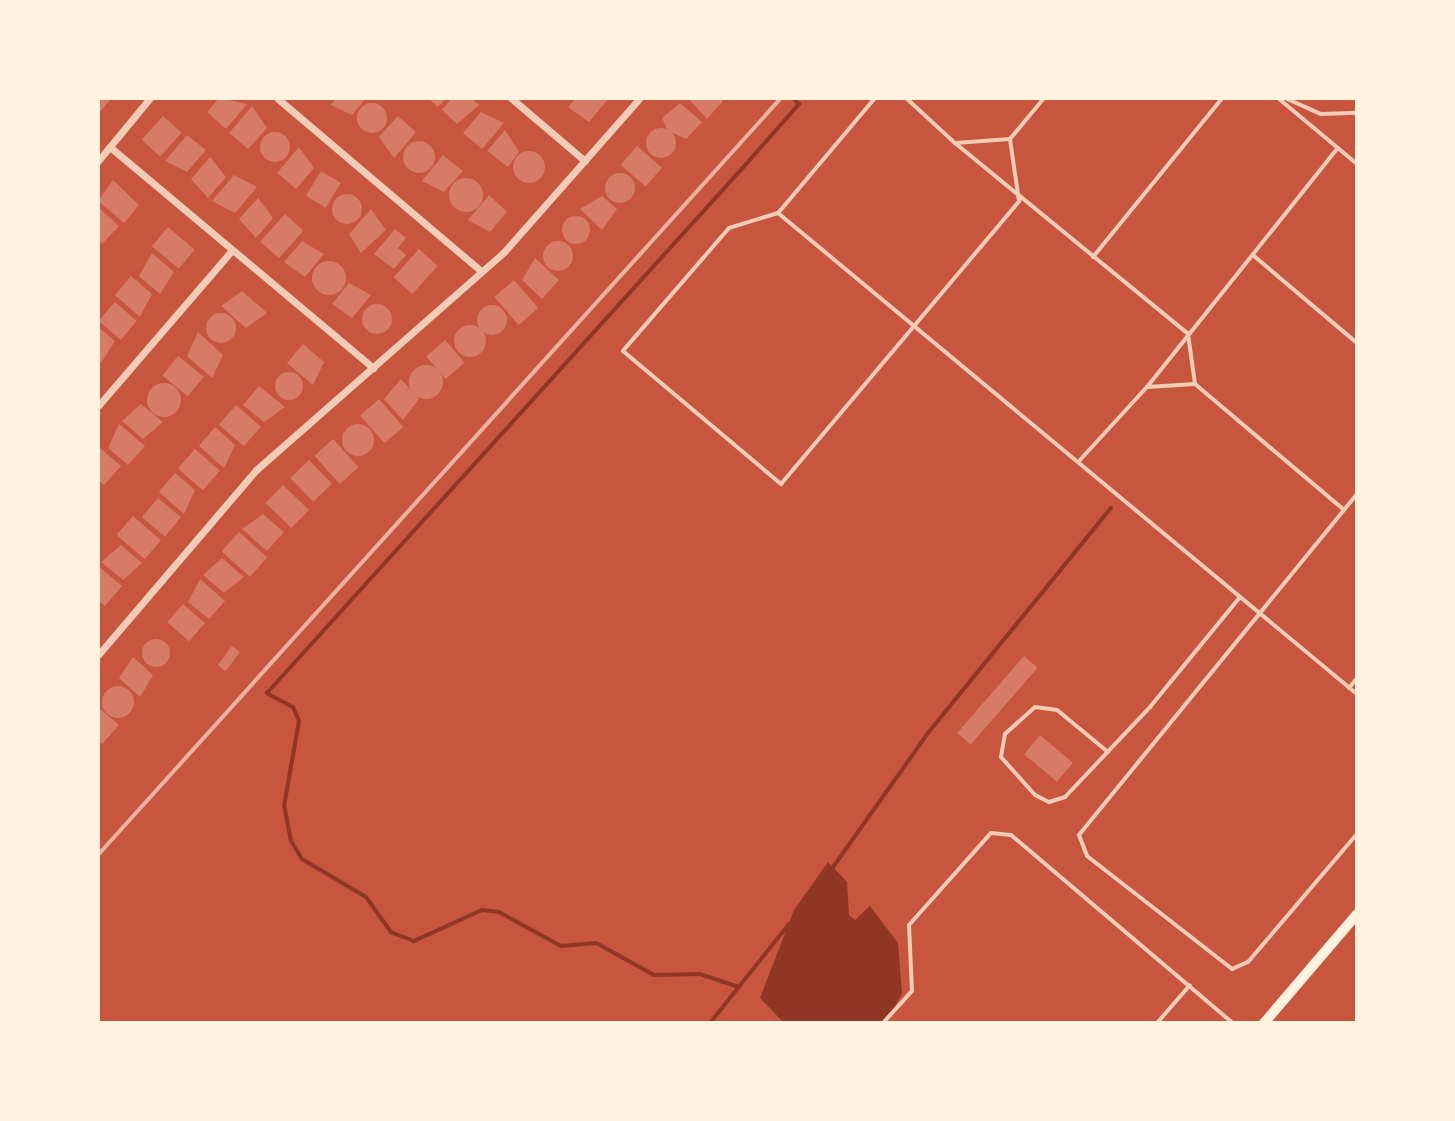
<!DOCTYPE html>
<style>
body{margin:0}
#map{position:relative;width:1455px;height:1121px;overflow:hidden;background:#c8553d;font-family:Arial,sans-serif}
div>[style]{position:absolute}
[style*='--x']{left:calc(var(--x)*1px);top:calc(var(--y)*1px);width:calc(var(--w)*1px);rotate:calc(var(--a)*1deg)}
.water>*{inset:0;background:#8f3625}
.stream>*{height:4px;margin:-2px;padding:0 2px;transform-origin:2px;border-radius:2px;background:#8f3625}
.building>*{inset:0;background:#d67c66;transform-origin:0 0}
.round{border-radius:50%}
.service>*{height:4px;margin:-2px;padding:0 2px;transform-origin:2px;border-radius:2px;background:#f1ccb7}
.minor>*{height:7px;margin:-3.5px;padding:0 3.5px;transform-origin:3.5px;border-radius:3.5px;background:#f1ccb7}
.secondary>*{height:10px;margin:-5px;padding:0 5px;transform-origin:5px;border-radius:5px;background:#fff3e0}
.rail>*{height:4px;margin:-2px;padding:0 2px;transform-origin:2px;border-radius:2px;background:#e9b49f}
span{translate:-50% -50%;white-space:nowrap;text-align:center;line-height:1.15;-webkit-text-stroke:8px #fff3e0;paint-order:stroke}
.frame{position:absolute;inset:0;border:100px solid #fff3e0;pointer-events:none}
</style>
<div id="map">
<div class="water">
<div style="clip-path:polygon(828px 862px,847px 882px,849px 915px,855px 920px,870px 906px,898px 943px,902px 994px,885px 1023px,784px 1023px,760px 998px,794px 910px)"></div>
</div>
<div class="stream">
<div style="--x:831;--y:870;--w:168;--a:-54.7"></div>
<div style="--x:928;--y:733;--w:290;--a:-50.9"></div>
<div style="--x:739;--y:987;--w:41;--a:-161.6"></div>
<div style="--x:700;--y:974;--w:46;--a:178.8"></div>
<div style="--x:654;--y:975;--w:66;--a:-151.1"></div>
<div style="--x:596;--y:943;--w:35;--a:175"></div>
<div style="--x:561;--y:946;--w:71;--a:-151.3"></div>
<div style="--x:499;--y:912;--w:17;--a:-173"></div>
<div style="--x:482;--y:910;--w:75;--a:155.5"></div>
<div style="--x:414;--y:941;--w:25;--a:-159"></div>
<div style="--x:391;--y:932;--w:43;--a:-125.5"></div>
<div style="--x:366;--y:897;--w:74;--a:-149.3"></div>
<div style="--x:302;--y:859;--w:21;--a:-121"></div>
<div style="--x:291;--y:841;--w:36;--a:-101"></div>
<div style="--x:284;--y:806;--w:86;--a:-80"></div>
<div style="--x:299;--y:721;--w:15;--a:-113"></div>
<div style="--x:293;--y:707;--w:30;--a:-152"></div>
<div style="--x:267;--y:693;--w:715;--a:-47.83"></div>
<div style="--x:747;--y:163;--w:79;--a:-48.6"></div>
<div style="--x:799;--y:104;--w:8;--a:-135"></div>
<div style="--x:710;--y:1023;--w:127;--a:-51.4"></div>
</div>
<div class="building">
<div style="clip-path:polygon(98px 98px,112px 98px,98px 114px)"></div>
<div style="clip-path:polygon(219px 98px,247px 104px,226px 129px,207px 112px)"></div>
<div style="clip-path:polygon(336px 98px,366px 98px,352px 115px,331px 105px)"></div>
<div style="clip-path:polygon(428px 98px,446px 98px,438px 107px)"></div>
<div style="clip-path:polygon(452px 98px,471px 98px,479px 105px,457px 124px,442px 110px)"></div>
<div style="clip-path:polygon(576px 98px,606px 98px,608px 99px,589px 122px,568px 107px)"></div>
<div style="clip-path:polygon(688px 98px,720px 98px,723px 101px,707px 119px)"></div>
<div style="clip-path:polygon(680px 103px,702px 122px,686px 139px,668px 131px,662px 118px)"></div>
<div class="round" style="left:357px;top:103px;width:30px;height:30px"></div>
<div style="clip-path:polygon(252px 106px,267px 128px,248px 149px,229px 133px)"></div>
<div style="clip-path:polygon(481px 112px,504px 123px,482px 149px,463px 133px)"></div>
<div style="left:163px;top:116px;width:25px;height:32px;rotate:42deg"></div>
<div style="clip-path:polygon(398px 116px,416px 132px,394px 158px,379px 137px)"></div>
<div class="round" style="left:646px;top:128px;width:30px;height:30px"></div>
<div style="clip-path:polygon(505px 130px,519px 152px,508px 167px,487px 151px)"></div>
<div class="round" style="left:260px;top:132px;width:30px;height:30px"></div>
<div style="clip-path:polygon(187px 135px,206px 150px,187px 172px,165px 161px)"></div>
<div class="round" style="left:403px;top:141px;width:32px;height:32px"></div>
<div style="left:637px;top:146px;width:33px;height:25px;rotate:41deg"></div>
<div style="clip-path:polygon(299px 147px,314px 168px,296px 189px,277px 173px)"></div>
<div class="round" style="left:513px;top:151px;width:32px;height:32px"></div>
<div style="clip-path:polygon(443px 155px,463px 171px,444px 192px,422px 181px)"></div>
<div style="clip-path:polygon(210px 157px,226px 177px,208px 198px,191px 179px)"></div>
<div style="left:321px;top:171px;width:23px;height:29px;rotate:31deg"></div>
<div class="round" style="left:605px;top:173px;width:30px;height:30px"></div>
<div style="clip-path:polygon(234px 175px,257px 187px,235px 213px,212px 201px)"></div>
<div class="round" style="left:449px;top:178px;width:34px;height:34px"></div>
<div style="clip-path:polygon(113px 180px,139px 205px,124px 223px,98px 201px)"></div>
<div class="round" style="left:332px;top:194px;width:30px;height:30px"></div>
<div style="clip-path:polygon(489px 195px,507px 212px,490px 232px,468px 220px)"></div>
<div style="clip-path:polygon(602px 196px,617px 209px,602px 230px,580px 209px)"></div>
<div style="clip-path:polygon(258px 198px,273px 218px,256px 238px,239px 219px)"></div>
<div style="clip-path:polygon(98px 207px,119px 226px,102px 244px,98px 240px)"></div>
<div style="clip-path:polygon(371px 209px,386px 230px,361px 253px,349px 234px)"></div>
<div style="left:285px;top:214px;width:25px;height:37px;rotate:42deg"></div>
<div class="round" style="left:562px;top:216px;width:28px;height:28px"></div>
<div style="left:168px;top:227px;width:35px;height:25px;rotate:40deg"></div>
<div style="clip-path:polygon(395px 229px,406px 238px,398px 248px,406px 255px,394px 269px,374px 254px)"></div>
<div style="clip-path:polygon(302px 241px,324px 254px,305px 277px,284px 262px)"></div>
<div class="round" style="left:543px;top:241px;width:30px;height:30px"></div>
<div style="left:419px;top:249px;width:25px;height:38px;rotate:42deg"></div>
<div style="clip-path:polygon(152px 253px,174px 272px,160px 294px,139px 276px)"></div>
<div style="clip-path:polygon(535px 258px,559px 280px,542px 299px,522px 280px)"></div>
<div class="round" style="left:312px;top:261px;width:34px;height:34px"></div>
<div style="clip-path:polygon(131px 276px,152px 294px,140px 317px,115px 295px)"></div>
<div style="left:514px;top:280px;width:37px;height:26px;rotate:49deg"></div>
<div style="clip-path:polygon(349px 283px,371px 295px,352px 318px,332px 304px)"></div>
<div style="clip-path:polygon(242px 291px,267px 313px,246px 328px,221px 306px)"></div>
<div style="left:115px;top:302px;width:29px;height:25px;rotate:41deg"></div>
<div class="round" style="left:362px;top:304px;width:30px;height:30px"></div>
<div class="round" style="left:477px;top:305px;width:30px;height:30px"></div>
<div class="round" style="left:206px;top:313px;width:30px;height:30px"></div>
<div class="round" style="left:454px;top:325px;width:32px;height:32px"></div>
<div style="clip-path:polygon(98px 327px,115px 341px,101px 363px,98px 360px)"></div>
<div style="clip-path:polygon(198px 332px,223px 355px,212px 378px,187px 356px)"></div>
<div style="left:445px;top:340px;width:30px;height:25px;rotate:49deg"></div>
<div style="clip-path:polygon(303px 344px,324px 362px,313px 385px,287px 363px)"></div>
<div style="left:178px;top:356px;width:33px;height:25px;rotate:39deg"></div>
<div class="round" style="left:409px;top:365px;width:34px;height:34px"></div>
<div class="round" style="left:275px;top:372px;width:28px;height:28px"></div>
<div style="clip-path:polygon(401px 379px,419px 399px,403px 420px,384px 399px)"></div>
<div class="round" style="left:147px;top:383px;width:34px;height:34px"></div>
<div style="clip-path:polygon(259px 386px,285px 407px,264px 422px,243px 405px)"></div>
<div style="left:379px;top:399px;width:37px;height:25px;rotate:49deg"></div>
<div style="clip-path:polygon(141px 404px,163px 422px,143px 439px,122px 421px)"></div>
<div style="left:236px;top:405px;width:33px;height:26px;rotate:41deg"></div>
<div style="clip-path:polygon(119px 424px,145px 446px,128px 465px,108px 448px)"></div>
<div class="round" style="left:342px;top:424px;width:32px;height:32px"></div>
<div style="clip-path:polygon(215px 427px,235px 445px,224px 468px,199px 446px)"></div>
<div style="left:333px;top:439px;width:38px;height:25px;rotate:48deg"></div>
<div style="clip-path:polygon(100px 448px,121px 466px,104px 485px,98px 480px)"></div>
<div style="left:195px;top:449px;width:33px;height:26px;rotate:41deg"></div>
<div style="left:309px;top:460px;width:33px;height:26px;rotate:46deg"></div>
<div style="clip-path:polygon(175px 473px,195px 490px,184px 514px,159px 492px)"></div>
<div style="left:283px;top:485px;width:36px;height:25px;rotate:44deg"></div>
<div style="left:158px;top:498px;width:30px;height:25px;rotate:40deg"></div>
<div style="clip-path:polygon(263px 514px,284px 532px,267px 551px,242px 529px)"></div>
<div style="left:133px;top:516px;width:37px;height:25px;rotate:41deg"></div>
<div style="left:239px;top:532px;width:38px;height:26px;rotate:42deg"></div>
<div style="clip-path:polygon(121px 545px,142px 563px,123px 580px,101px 562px)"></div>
<div style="clip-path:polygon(222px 558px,244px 577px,224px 593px,203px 575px)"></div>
<div style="clip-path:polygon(98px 566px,122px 586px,105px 606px,98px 600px)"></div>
<div style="clip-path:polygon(200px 579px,225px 601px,209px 619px,188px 602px)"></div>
<div style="left:183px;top:604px;width:29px;height:24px;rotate:41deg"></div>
<div class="round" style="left:142px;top:639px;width:28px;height:28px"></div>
<div style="left:232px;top:646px;width:10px;height:24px;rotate:37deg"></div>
<div style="left:1024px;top:656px;width:18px;height:102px;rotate:41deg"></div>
<div style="clip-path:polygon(133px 657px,153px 675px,140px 697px,119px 678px)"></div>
<div class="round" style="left:102px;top:686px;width:32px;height:32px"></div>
<div style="clip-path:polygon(98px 707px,119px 725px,102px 744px,98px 741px)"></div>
<div style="left:1040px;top:735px;width:43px;height:25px;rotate:40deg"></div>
</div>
<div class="service">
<div style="--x:875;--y:98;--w:150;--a:130.1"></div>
<div style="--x:778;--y:213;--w:51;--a:163"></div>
<div style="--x:729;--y:228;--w:162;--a:130.8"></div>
<div style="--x:623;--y:351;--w:207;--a:40.1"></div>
<div style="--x:781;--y:484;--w:370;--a:-49.9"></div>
<div style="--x:1019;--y:201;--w:63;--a:-98.3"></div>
<div style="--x:906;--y:98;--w:67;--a:42.6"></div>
<div style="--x:955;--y:143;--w:55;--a:-4.2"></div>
<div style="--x:1010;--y:139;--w:53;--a:-50.3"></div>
<div style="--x:1278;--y:98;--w:103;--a:39.9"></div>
<div style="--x:1285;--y:98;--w:39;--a:24"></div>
<div style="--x:1321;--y:114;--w:36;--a:-2"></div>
<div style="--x:955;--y:143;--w:301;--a:39.3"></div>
<div style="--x:1188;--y:334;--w:50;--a:82"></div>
<div style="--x:778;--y:213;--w:753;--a:39.72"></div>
<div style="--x:1254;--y:256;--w:135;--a:40.2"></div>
<div style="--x:1093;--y:257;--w:205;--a:-50.9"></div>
<div style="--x:1147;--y:387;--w:306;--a:-51.4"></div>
<div style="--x:1080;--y:460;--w:99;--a:-47.5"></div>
<div style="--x:1147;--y:387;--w:48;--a:-3.6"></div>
<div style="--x:1195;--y:384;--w:195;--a:40.2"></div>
<div style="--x:1357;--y:494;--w:440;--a:129.2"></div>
<div style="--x:1079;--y:835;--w:22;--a:69"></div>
<div style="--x:1087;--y:856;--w:184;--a:37.9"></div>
<div style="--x:1232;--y:969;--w:17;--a:-24"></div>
<div style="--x:1248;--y:962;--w:168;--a:-49.6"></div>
<div style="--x:1349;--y:688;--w:13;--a:-51"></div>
<div style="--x:1108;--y:752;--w:66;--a:-140.5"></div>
<div style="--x:1057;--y:710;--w:22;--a:-172"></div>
<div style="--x:1035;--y:707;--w:40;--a:138"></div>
<div style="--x:1005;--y:734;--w:23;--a:100"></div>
<div style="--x:1001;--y:757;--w:51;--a:48.2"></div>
<div style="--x:1035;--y:795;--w:16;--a:27"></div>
<div style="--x:1049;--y:802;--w:17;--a:-17"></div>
<div style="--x:1065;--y:797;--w:124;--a:-46.6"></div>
<div style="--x:1150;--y:707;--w:142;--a:-50.7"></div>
<div style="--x:883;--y:1023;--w:43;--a:-47.8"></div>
<div style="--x:912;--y:991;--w:66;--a:-92.6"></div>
<div style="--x:909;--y:925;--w:123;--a:-48.3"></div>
<div style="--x:991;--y:833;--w:20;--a:6"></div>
<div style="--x:1011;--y:835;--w:291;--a:40.3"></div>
<div style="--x:1157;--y:1023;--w:50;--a:-49"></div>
</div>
<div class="minor">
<div style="--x:277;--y:98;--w:267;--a:40.3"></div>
<div style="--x:511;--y:98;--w:97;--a:40.4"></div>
<div style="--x:110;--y:147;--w:344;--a:40"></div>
<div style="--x:98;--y:161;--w:82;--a:-50.5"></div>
<div style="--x:98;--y:406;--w:206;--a:-49.3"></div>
<div style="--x:98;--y:655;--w:243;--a:-49.5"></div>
<div style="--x:256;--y:470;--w:330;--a:-41.3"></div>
<div style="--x:504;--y:252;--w:205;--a:-48.6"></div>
</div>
<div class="secondary">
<div style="--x:1264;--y:1023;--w:143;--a:-49.5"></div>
</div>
<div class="rail">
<div style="--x:98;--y:855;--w:1020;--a:-47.94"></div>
</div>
<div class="frame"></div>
</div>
